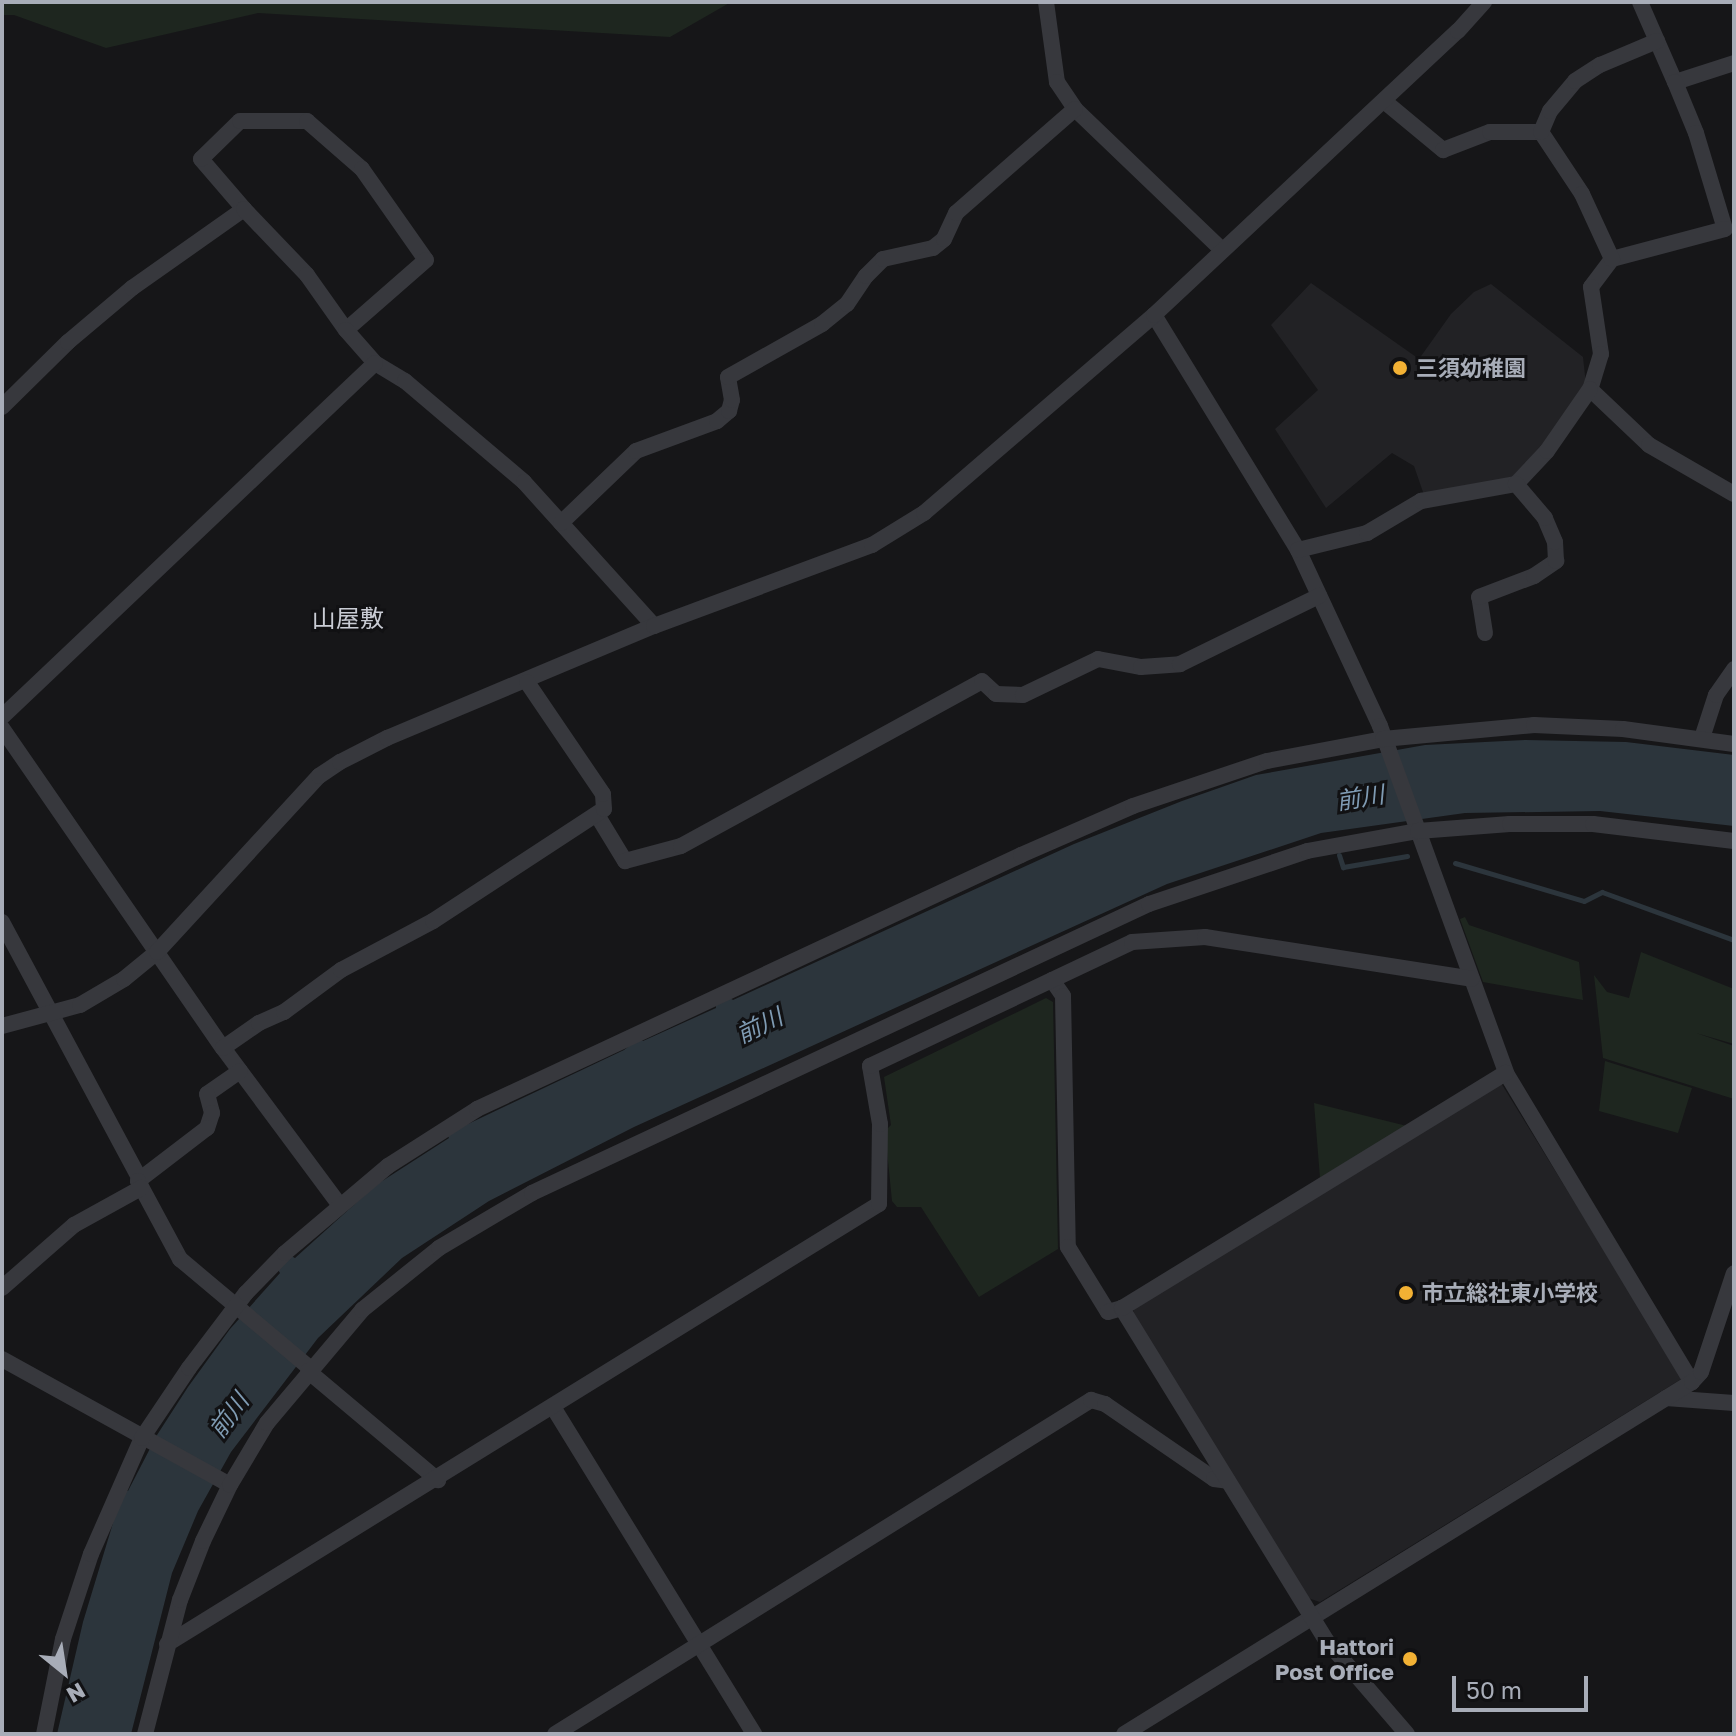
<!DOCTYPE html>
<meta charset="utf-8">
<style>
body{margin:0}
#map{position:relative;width:1736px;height:1736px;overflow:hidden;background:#161618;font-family:"Golos Text","Noto Sans JP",sans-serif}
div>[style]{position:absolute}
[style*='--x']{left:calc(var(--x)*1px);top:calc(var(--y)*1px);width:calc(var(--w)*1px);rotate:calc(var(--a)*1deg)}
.built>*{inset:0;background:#222225}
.green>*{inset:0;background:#1e261f}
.water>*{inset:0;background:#2c353c}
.stream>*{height:5px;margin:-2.5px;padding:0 2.5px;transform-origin:2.5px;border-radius:2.5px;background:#2c353c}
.street>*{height:16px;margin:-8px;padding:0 8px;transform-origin:8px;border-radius:8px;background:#37383d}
.dots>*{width:22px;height:22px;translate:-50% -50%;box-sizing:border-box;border:4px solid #111113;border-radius:50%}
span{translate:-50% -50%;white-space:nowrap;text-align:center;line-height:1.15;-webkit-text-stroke:6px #111113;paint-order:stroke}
.poi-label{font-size:22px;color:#a8adb8;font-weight:700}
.left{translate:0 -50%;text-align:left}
.right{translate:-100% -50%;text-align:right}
.neighbourhood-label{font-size:24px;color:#c9ccd4}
.water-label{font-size:24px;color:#7f9bb3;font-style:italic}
.frame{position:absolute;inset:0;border:4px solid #a8adb8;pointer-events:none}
.north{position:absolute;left:24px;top:1632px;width:80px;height:80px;-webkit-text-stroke:6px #111113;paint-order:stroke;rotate:150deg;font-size:22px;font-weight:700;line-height:32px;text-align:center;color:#a8adb8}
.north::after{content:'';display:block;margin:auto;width:28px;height:36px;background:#a8adb8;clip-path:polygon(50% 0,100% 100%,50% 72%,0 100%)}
.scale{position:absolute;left:1452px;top:1676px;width:136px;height:36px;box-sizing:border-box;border:4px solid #a8adb8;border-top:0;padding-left:10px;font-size:24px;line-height:28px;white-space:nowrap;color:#a8adb8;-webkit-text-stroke:6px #111113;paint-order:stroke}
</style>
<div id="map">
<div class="built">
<div style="clip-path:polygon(1311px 283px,1419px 359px,1451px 314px,1474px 292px,1491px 284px,1583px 357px,1586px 385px,1542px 447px,1506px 483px,1424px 495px,1414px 466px,1392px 453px,1326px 508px,1275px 429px,1318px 390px,1271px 325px)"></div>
<div style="clip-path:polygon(1501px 1083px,1683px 1378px,1320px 1602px,1308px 1598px,1132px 1315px,1135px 1307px)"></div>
</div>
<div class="green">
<div style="clip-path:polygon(2px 2px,731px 2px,670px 37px,258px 13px,106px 48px,14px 15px,2px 15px)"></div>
<div style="clip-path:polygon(1465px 917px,1469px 925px,1579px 962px,1583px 1000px,1483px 982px,1460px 919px)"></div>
<div style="clip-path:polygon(1641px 952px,1734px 989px,1734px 1044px,1696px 1033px,1734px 1046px,1734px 1099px,1603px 1058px,1594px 975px,1607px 992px,1629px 998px)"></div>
<div style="clip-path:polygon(1046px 998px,1053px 1002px,1058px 1249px,979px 1297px,921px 1207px,897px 1207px,892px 1201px,885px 1131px,891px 1125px,884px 1077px)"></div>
<div style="clip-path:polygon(1605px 1061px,1692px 1088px,1678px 1133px,1599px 1111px)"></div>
<div style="clip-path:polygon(1314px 1103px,1407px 1126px,1320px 1178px)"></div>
</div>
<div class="water">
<div style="clip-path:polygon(1525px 740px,1626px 742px,1734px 755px,1734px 826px,1600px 811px,1465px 813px,1321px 833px,1167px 884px,634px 1127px,489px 1201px,402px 1258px,318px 1338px,231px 1452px,198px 1511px,172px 1573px,131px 1734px,57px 1734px,83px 1622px,123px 1490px,128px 1491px,157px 1435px,188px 1387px,230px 1329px,280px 1273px,277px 1268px,289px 1255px,295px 1258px,376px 1185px,449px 1138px,447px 1134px,624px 1050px,639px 1038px,643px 1041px,716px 1008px,716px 1004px,729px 997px,733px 1000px,1074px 844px,1182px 801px,1256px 775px,1425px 745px)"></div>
</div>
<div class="stream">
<div style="--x:1339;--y:855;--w:13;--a:72"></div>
<div style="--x:1343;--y:867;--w:65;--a:-9.8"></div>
<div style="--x:1455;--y:863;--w:134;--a:16.4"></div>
<div style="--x:1584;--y:901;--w:20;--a:-27"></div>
<div style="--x:1602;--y:892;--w:140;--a:20"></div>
</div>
<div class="street">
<div style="--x:1046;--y:2;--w:81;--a:82.2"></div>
<div style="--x:1057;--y:82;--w:32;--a:56"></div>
<div style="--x:1075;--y:109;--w:202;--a:43.8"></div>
<div style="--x:1640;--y:2;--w:87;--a:66.4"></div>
<div style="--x:1734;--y:63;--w:62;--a:162.1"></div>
<div style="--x:1675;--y:82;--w:55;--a:67.6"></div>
<div style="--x:1696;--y:133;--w:100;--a:73.2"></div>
<div style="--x:1725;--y:229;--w:117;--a:165.1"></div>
<div style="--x:1612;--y:259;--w:35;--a:127"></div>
<div style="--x:1591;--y:287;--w:68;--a:81.5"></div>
<div style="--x:1601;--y:354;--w:37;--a:107"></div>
<div style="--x:1590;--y:389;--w:81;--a:43.5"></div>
<div style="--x:1649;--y:445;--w:98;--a:30"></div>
<div style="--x:1384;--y:101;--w:77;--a:39.7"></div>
<div style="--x:1443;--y:150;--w:50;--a:-21"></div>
<div style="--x:1490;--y:132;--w:51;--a:0"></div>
<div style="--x:1541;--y:132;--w:74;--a:56.5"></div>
<div style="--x:1582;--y:194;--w:72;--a:65.2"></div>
<div style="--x:1541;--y:132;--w:23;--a:-67"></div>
<div style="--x:1550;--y:111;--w:39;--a:-50"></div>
<div style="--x:1575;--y:81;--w:30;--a:-33"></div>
<div style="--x:1600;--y:65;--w:62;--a:-22.8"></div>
<div style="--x:244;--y:209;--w:66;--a:-130.7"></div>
<div style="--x:201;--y:159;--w:54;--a:-44.3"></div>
<div style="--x:240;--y:121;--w:67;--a:0"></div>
<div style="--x:307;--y:121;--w:73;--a:41.1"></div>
<div style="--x:362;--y:169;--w:111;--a:54.9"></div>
<div style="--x:426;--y:260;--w:106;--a:138.8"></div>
<div style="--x:1154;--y:315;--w:276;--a:58.5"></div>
<div style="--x:1298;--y:550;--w:194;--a:65"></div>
<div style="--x:1380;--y:726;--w:369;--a:70"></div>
<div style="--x:1506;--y:1073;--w:361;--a:59"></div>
<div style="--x:2;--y:407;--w:93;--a:-44.6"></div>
<div style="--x:68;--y:342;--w:84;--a:-40.2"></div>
<div style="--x:132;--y:288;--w:137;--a:-35.2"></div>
<div style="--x:244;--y:209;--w:91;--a:46.3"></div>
<div style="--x:307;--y:275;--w:67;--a:54.7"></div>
<div style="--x:346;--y:330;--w:44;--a:48.7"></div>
<div style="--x:375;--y:363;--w:35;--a:31"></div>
<div style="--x:405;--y:381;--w:156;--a:40.3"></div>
<div style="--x:524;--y:482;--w:194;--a:47.9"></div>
<div style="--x:561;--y:523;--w:104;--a:-43.8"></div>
<div style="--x:636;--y:451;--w:86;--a:-20.3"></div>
<div style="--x:717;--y:421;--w:16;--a:-40"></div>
<div style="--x:729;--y:411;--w:11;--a:-75"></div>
<div style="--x:732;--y:400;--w:23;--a:-100"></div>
<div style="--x:728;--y:377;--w:108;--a:-29.4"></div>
<div style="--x:822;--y:324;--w:32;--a:-39"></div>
<div style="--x:847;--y:304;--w:34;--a:-56"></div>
<div style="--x:866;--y:276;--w:24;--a:-45"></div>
<div style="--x:883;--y:259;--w:51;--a:-12.4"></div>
<div style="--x:933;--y:248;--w:14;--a:-39"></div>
<div style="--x:944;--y:239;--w:29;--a:-65"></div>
<div style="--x:956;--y:213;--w:158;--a:-41.2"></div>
<div style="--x:1298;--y:550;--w:71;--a:-13.8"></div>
<div style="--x:1367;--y:533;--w:63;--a:-30.7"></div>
<div style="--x:1421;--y:501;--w:97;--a:-10.1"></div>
<div style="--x:1516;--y:484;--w:45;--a:-46.8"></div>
<div style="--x:1547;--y:451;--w:75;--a:-55.3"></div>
<div style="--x:1485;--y:633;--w:36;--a:-99"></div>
<div style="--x:1479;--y:597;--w:59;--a:-20.9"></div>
<div style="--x:1534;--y:576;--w:27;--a:-34"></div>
<div style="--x:1556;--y:561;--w:19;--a:-93"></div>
<div style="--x:1555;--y:542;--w:26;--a:-113"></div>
<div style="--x:1545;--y:518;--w:45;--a:-130.5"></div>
<div style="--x:2;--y:717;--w:514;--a:-43.5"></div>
<div style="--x:2;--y:728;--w:389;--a:55.4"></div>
<div style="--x:223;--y:1048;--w:194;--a:53.4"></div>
<div style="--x:1702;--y:738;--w:45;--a:-72"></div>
<div style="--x:1716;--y:695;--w:32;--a:-55"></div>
<div style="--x:597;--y:815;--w:54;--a:58.7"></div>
<div style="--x:625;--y:861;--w:58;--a:-15"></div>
<div style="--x:681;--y:846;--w:343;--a:-28.7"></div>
<div style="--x:982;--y:681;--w:19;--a:43"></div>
<div style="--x:996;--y:694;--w:27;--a:2"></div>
<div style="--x:1023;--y:695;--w:83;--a:-25.6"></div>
<div style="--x:1098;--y:659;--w:44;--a:10.5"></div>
<div style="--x:1141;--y:667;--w:39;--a:-4"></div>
<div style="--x:1180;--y:664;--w:155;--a:-26.1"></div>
<div style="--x:2;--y:922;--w:290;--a:61.8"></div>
<div style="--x:1052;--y:980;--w:19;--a:55"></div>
<div style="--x:1063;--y:996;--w:251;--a:88.9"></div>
<div style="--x:1068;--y:1247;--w:76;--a:58.4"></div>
<div style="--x:1108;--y:1312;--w:15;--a:-16"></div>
<div style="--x:2;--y:1026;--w:81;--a:-15.1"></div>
<div style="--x:80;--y:1005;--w:51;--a:-30.6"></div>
<div style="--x:124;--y:979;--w:43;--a:-39.3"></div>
<div style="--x:157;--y:952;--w:239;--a:-47.4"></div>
<div style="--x:319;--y:776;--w:25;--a:-34"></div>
<div style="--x:340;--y:762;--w:53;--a:-27.1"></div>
<div style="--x:387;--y:738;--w:290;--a:-22.8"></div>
<div style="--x:654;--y:626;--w:233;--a:-20.4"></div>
<div style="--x:872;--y:545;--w:61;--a:-31.6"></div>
<div style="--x:924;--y:513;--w:303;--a:-40.7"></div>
<div style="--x:1154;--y:315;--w:416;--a:-43.1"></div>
<div style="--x:1458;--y:31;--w:39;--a:-48"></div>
<div style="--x:223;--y:1048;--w:44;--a:-34.8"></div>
<div style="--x:259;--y:1023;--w:27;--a:-24"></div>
<div style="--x:284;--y:1012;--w:71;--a:-36.4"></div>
<div style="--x:341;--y:970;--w:104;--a:-28"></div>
<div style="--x:433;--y:921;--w:204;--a:-33.2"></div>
<div style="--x:604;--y:809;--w:15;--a:-94"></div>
<div style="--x:603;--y:794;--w:135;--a:-124.2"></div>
<div style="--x:240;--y:1071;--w:40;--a:145.1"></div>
<div style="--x:207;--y:1094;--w:20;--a:75"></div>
<div style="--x:212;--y:1113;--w:16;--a:108"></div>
<div style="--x:207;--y:1128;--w:87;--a:142.5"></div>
<div style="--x:138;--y:1181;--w:89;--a:61.7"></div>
<div style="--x:180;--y:1259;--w:170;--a:40"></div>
<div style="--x:2;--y:1288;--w:96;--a:-41.2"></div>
<div style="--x:74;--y:1225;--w:77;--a:-28.9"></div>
<div style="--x:2;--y:1359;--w:260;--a:28.9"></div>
<div style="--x:308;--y:1371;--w:170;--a:40"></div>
<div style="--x:1666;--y:1398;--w:68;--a:4.2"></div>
<div style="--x:553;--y:1407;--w:384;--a:58.4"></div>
<div style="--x:167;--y:1644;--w:837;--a:-31.72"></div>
<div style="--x:879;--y:1204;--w:80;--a:-89.3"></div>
<div style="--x:880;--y:1124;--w:59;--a:-99.8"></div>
<div style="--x:870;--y:1066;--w:290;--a:-25.3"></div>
<div style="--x:1132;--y:942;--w:73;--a:-3.9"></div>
<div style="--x:1205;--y:937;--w:270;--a:8.9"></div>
<div style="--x:44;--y:1734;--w:97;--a:-78.7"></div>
<div style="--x:63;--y:1639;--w:89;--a:-71.8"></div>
<div style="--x:91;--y:1554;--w:127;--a:-66.3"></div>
<div style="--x:142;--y:1438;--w:84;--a:-56.1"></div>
<div style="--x:189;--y:1368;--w:94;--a:-52.8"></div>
<div style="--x:246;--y:1293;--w:56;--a:-45.7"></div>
<div style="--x:285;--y:1253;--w:135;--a:-40.2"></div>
<div style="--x:388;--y:1166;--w:106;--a:-32.6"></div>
<div style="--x:477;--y:1109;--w:600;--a:-25.03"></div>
<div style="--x:1021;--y:855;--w:122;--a:-23.6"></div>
<div style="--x:1133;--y:806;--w:141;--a:-18.6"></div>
<div style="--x:1267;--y:761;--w:118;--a:-10.7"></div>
<div style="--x:1383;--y:739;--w:152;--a:-5.3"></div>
<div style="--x:1534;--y:725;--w:89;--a:2.6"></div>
<div style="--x:1623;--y:729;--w:112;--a:7.7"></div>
<div style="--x:145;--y:1734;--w:138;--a:-75.4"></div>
<div style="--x:180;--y:1600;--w:63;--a:-68.7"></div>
<div style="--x:203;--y:1541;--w:62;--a:-64.3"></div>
<div style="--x:230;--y:1485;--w:72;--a:-59.2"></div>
<div style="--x:267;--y:1423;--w:148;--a:-49.9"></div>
<div style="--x:362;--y:1310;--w:99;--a:-38.8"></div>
<div style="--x:439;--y:1248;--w:108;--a:-30.6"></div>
<div style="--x:532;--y:1193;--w:681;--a:-25.1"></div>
<div style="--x:1149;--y:904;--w:167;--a:-18.5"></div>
<div style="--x:1307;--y:851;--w:113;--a:-10.2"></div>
<div style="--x:1418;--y:831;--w:92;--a:-4.4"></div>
<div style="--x:1510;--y:824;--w:83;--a:0"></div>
<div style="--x:1593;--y:824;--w:142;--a:6.9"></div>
<div style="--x:555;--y:1734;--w:632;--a:-31.93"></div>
<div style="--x:1091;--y:1400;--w:15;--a:16"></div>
<div style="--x:1105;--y:1404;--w:132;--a:34.5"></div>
<div style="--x:1214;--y:1479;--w:14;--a:8"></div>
<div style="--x:1124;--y:1734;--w:668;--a:-31.79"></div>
<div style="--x:1692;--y:1382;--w:13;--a:-48"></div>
<div style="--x:1701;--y:1372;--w:104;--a:-71.6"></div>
<div style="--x:1407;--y:1734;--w:124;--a:-130.8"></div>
<div style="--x:1326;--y:1640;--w:390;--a:-121.6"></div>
<div style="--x:1122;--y:1308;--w:450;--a:-31.5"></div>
</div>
<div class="dots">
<div style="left:1400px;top:368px;background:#f2b134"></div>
<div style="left:1406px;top:1293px;background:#f2b134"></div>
<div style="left:1410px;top:1659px;background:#f2b134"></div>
</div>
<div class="poi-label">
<span class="left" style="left:1416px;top:368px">三須幼稚園</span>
<span class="left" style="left:1422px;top:1293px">市立総社東小学校</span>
<span class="right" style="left:1394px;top:1659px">Hattori<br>Post Office</span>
</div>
<div class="neighbourhood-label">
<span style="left:348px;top:618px">山屋敷</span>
</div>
<div class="water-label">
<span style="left:1360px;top:797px;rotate:-9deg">前川</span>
<span style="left:759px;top:1025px;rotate:-26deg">前川</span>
<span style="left:228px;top:1415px;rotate:-54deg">前川</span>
</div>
<div class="frame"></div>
<div class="north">N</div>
<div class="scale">50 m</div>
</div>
